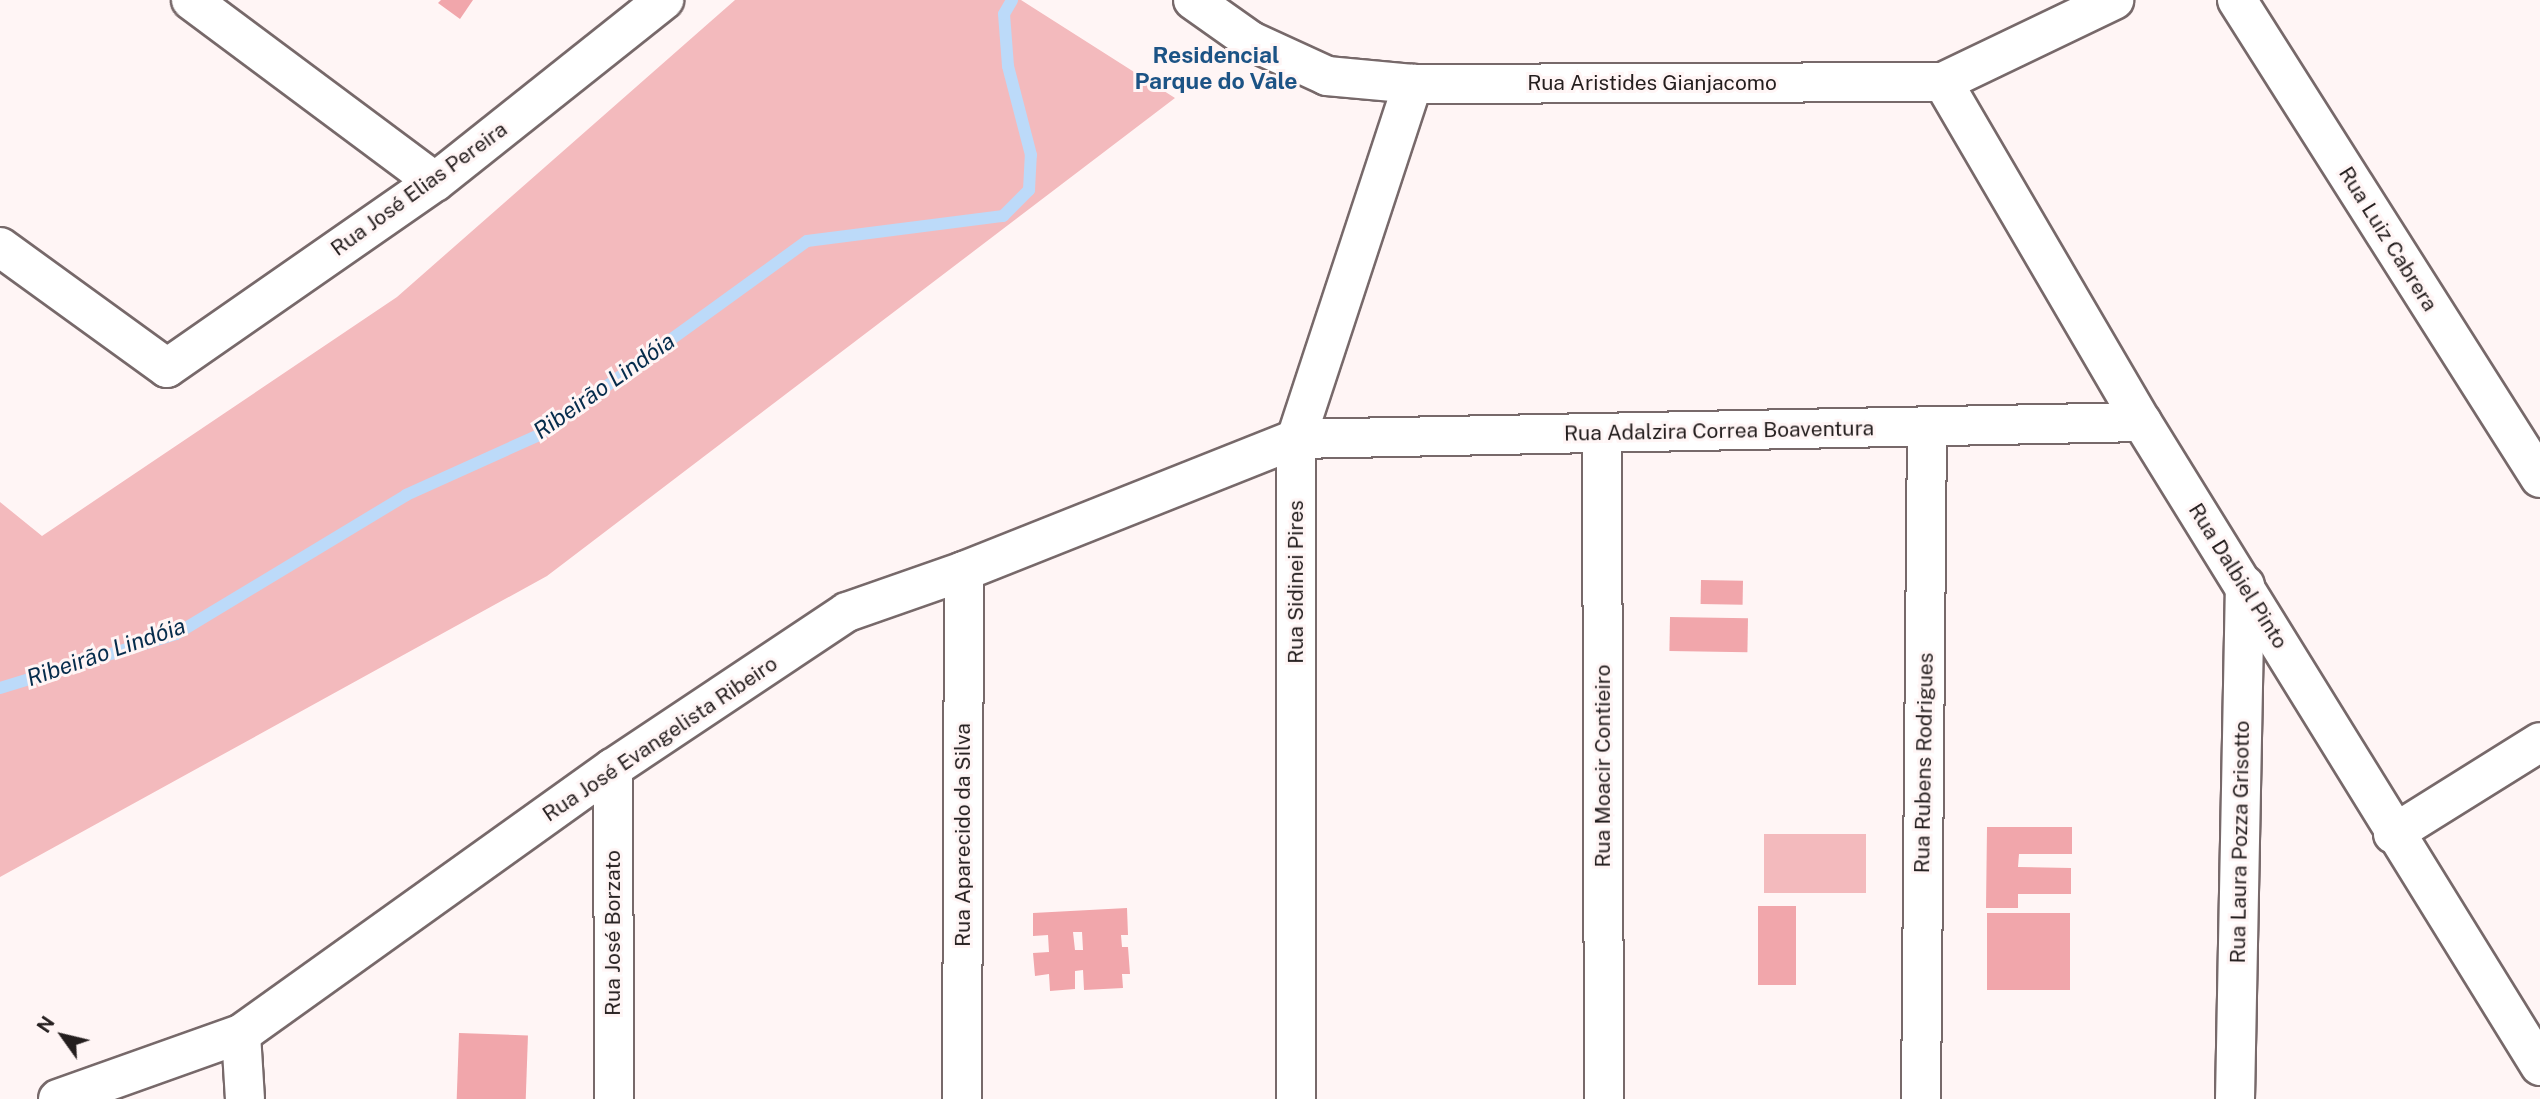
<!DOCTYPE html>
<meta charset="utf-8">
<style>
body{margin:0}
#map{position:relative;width:2540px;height:1099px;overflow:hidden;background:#fff5f5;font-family:"Public Sans",sans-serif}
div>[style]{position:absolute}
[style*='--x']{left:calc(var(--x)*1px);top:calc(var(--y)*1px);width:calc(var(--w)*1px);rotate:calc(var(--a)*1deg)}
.green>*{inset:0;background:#f3babd;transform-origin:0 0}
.stream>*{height:12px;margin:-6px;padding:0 6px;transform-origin:6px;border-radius:6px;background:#bcdaf9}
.building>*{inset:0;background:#f1a6ab;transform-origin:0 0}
.roads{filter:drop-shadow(2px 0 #77696a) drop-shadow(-2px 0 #77696a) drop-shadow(0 2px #77696a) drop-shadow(0 -2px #77696a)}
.minor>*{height:38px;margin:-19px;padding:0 19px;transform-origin:19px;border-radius:19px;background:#fff}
span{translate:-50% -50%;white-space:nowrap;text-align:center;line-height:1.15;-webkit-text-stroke:6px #fff5f5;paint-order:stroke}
.street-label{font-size:21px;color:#241e1e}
.neighbourhood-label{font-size:23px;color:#1c5385;font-weight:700}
.water-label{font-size:23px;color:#062c4c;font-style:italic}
.north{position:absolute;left:28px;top:1001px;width:70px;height:70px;-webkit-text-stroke:5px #fff5f5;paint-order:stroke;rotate:304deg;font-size:19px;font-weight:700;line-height:28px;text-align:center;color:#241e1e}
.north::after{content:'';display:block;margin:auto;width:24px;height:32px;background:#241e1e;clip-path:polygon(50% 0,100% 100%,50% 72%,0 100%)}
</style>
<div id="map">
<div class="green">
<div style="clip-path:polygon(735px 0,1021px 0,1175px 98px,547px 576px,0 877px,0 502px,42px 536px,397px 297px)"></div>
<div style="left:1764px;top:834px;width:102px;height:59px"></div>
</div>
<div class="stream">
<div style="--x:0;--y:688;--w:184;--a:-17.1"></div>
<div style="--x:176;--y:634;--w:269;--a:-31.1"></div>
<div style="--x:406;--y:495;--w:146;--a:-24.3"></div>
<div style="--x:539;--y:435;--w:331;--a:-35.9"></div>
<div style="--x:807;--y:241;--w:198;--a:-7.3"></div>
<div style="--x:1003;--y:216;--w:37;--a:-45"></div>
<div style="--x:1029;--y:190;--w:35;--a:-87"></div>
<div style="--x:1031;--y:155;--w:92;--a:-104.5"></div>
<div style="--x:1008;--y:66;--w:52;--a:-94.4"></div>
<div style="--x:1004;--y:14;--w:16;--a:-60"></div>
</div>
<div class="building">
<div style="clip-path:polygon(441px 0,473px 0,460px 19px,438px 3px)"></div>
<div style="left:1701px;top:580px;width:42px;height:24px;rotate:1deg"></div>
<div style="left:1670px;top:617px;width:78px;height:34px;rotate:1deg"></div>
<div style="clip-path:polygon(1987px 827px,2072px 827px,2072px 854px,2019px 854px,2018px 867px,2071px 868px,2071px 894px,2018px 894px,2018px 908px,1986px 908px)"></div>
<div style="left:1758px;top:906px;width:38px;height:79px"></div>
<div style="clip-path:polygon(evenodd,1127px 908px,1128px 935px,1121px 935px,1122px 947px,1128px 947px,1130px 974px,1122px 974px,1123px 988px,1084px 990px,1083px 970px,1075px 971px,1075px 989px,1050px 991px,1049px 974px,1035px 976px,1033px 953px,1049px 952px,1048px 935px,1033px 936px,1033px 913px,1127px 908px,1073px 932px,1082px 932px,1083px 950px,1075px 950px,1073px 932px)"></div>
<div style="left:2070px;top:913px;width:77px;height:83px;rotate:90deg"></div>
<div style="left:459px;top:1033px;width:69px;height:66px;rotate:2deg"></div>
</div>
<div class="roads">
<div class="minor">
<div style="--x:191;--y:0;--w:304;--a:36.7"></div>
<div style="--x:1193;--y:0;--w:71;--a:35.3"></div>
<div style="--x:1251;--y:41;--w:84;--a:24.7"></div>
<div style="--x:1327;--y:76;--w:86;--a:5.3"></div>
<div style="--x:1413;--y:84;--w:530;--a:-0.22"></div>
<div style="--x:1943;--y:82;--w:190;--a:-25.6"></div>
<div style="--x:2237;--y:0;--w:566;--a:57.63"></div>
<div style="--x:1943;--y:82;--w:394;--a:59.7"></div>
<div style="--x:2142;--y:422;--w:757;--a:58.28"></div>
<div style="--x:0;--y:247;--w:206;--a:35.9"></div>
<div style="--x:167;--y:368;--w:326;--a:-34.8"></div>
<div style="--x:435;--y:182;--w:293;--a:-38.5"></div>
<div style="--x:1602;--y:433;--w:666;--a:89.83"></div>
<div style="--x:613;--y:768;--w:331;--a:89.8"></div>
<div style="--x:2393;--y:834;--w:173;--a:-32"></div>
<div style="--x:241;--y:1034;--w:65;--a:86.5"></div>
<div style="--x:58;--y:1099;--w:194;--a:-19.6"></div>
<div style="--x:241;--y:1034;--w:457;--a:-35.6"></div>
<div style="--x:613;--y:768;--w:281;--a:-33.7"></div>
<div style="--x:847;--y:612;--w:124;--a:-19.3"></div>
<div style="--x:964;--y:571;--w:357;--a:-21.7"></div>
<div style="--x:1296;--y:439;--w:846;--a:-1.15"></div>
<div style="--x:962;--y:1099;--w:528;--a:-89.78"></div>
<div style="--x:1296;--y:1099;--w:660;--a:-90"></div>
<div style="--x:1296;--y:439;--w:374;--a:-71.8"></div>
<div style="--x:1921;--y:1099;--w:673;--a:-89.49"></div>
<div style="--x:2235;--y:1099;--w:514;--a:-88.89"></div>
</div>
</div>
<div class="street-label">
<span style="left:1652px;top:83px">Rua Aristides Gianjacomo</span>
<span style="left:419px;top:189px;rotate:-36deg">Rua José Elias Pereira</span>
<span style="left:2388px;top:239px;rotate:58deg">Rua Luiz Cabrera</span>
<span style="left:1719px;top:431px;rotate:-1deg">Rua Adalzira Correa Boaventura</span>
<span style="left:2238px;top:576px;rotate:58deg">Rua Dalbiel Pinto</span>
<span style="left:1296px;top:582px;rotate:-90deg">Rua Sidinei Pires</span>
<span style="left:660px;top:739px;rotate:-34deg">Rua José Evangelista Ribeiro</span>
<span style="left:1924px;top:763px;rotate:-89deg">Rua Rubens Rodrigues</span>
<span style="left:1603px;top:766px;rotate:-90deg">Rua Moacir Contieiro</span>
<span style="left:963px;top:835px;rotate:-90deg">Rua Aparecido da Silva</span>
<span style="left:2240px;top:842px;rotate:-89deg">Rua Laura Pozza Grisotto</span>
<span style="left:613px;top:933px;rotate:-90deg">Rua José Borzato</span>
</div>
<div class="neighbourhood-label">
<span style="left:1216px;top:68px">Residencial<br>Parque do Vale</span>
</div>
<div class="water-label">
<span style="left:604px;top:386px;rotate:-35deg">Ribeirão Lindóia</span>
<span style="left:106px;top:652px;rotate:-19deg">Ribeirão Lindóia</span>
</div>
<div class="north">N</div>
</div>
